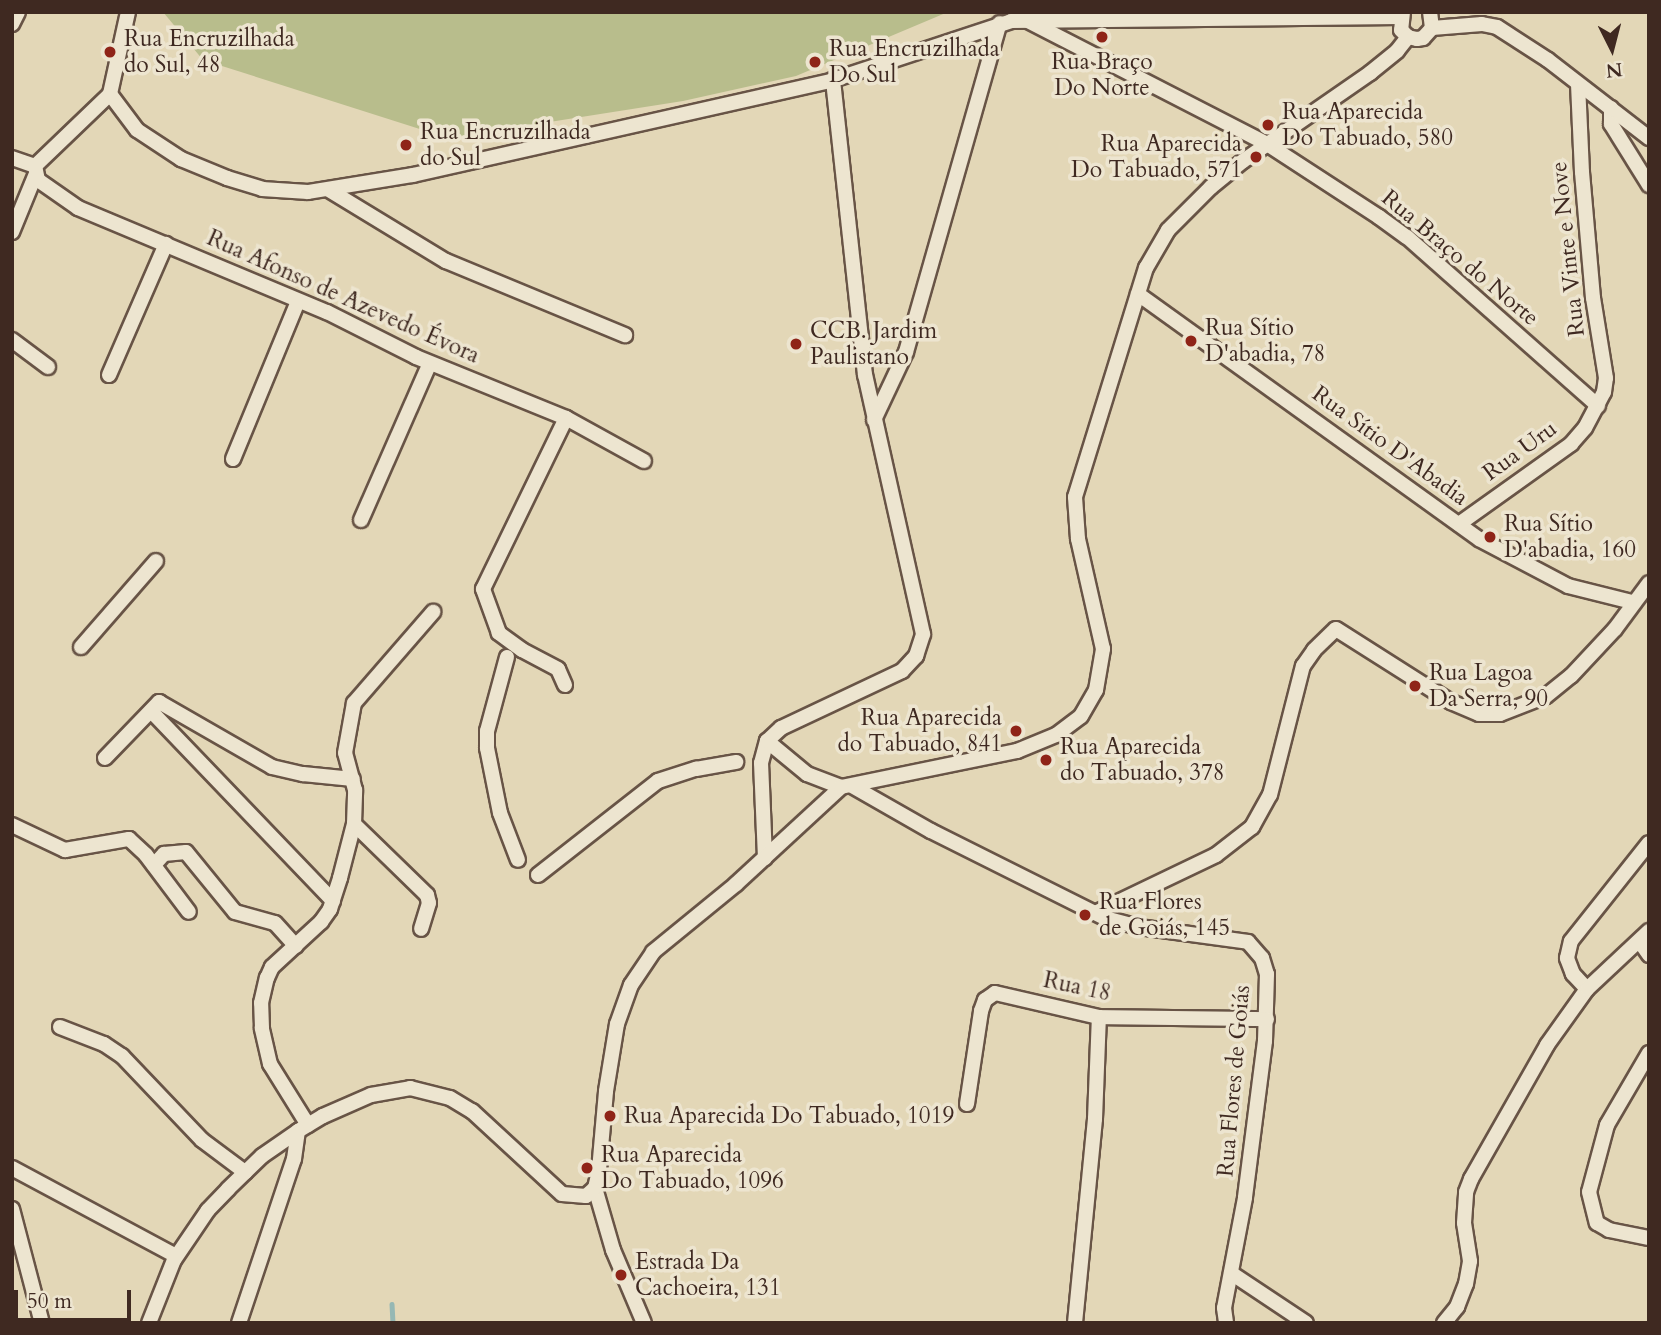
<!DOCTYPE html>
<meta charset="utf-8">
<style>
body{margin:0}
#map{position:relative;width:1661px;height:1335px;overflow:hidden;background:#e3d7b7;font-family:Cardo,serif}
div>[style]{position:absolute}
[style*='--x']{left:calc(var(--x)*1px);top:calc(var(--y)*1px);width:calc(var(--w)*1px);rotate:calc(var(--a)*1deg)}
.green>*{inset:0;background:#b8bd8c}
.stream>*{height:4.5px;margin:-2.25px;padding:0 2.25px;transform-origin:2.25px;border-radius:2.25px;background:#96b8b4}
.roads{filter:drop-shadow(2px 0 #685446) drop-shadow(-2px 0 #685446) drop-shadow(0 2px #685446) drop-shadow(0 -2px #685446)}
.minor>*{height:14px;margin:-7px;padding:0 7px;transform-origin:7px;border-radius:7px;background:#ede5d0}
.dots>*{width:19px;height:19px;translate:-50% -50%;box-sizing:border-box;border:4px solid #ede5d0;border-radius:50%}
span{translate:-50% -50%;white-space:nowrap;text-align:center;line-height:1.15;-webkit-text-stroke:7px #ede5d0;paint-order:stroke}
.poi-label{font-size:23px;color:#3f2921}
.left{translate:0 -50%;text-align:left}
.right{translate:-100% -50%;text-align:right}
.street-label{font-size:23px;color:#3f2921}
.frame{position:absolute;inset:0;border:14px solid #3f2921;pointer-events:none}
.north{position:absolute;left:1577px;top:14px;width:70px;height:70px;-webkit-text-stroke:5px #ede5d0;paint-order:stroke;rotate:174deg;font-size:19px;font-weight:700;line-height:28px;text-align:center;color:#3f2921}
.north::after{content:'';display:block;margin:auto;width:24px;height:32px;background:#3f2921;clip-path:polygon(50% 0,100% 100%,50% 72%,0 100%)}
.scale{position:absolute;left:14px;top:1290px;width:117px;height:32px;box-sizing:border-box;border:4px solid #3f2921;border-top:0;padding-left:9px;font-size:21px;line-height:24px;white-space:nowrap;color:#3f2921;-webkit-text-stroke:5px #ede5d0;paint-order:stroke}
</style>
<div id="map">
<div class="green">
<div style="clip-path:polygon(163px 12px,948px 12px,796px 76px,683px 101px,448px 138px,203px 60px)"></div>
</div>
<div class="stream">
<div style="--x:392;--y:1304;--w:19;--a:87"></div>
</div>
<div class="roads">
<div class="minor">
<div style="--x:128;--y:12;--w:84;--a:102.4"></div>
<div style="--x:110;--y:94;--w:45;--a:53.1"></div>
<div style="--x:137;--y:130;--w:53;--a:33.4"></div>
<div style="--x:181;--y:159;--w:50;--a:22.4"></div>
<div style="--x:227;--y:178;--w:37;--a:17"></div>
<div style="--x:262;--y:189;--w:46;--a:3.7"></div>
<div style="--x:308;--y:192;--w:106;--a:-9.2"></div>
<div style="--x:413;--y:175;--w:431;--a:-12.7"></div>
<div style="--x:833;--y:80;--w:188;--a:-18.3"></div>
<div style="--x:1011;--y:21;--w:389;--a:-0.6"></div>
<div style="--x:1403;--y:12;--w:18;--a:96"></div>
<div style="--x:1401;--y:30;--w:10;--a:45"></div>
<div style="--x:1408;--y:37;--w:9;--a:13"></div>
<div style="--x:1417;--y:39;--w:6;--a:-9"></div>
<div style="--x:1423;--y:38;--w:13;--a:-48"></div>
<div style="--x:1432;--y:28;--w:16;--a:-97"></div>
<div style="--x:1028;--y:21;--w:269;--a:27.2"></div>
<div style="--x:1267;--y:144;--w:134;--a:33.1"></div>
<div style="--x:1379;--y:217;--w:34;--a:36"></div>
<div style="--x:1407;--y:237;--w:255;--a:41.5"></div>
<div style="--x:12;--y:24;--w:13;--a:-63"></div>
<div style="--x:1432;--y:28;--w:50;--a:-4.6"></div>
<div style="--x:1482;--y:24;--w:15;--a:11"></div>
<div style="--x:1497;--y:27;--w:61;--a:32.9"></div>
<div style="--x:1548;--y:60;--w:128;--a:37.7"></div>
<div style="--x:1611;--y:108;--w:16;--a:90"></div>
<div style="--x:1611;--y:124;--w:72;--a:58.1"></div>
<div style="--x:12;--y:158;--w:24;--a:19"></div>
<div style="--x:35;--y:166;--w:104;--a:-43.8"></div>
<div style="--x:35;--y:166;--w:14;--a:78"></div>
<div style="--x:38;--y:180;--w:49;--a:35"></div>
<div style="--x:78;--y:208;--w:270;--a:22.7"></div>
<div style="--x:327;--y:312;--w:100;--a:26.8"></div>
<div style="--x:416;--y:357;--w:162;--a:22.1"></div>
<div style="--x:566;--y:418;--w:89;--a:28.9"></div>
<div style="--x:329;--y:190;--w:137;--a:31.3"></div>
<div style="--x:446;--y:261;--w:194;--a:22.5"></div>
<div style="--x:12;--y:232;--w:61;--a:-67.7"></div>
<div style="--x:1138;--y:294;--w:420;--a:35.7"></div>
<div style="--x:1479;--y:539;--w:101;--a:27.8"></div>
<div style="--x:1568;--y:586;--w:66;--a:14"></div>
<div style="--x:12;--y:340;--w:45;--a:36.9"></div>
<div style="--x:109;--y:375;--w:143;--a:-66.5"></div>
<div style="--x:874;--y:420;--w:75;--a:-64.8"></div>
<div style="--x:906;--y:352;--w:342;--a:-74.1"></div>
<div style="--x:233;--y:459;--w:171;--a:-67.6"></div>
<div style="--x:361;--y:520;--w:171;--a:-66.3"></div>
<div style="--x:1459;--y:524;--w:138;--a:-35.5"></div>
<div style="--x:1571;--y:444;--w:21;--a:-49"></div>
<div style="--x:1585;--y:428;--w:41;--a:-62.2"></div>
<div style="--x:1604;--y:392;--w:14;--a:-82"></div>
<div style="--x:1606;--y:378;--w:81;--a:-99.2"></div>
<div style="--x:1593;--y:298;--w:126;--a:-95"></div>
<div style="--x:1582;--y:172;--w:88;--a:-92.6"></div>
<div style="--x:81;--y:647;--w:114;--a:-48.9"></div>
<div style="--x:507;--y:657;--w:77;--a:105.1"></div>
<div style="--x:487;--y:731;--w:17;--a:90"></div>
<div style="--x:487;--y:748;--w:66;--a:78.7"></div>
<div style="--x:500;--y:813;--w:50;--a:69"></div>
<div style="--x:565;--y:685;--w:17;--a:-114"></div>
<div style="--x:558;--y:669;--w:41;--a:-152.2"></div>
<div style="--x:522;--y:650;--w:29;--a:-144"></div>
<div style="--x:499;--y:633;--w:47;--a:-110"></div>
<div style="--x:483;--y:589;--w:190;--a:-64.1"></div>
<div style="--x:151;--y:711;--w:263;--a:46.2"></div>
<div style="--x:767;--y:741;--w:52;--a:39.5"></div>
<div style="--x:807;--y:774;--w:36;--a:21"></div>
<div style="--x:105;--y:758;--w:78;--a:-46"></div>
<div style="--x:159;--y:702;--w:130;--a:29.9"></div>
<div style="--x:272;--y:767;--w:32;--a:13"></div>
<div style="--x:303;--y:774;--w:50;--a:5.7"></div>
<div style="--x:852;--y:786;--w:91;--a:29.7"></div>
<div style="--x:931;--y:831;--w:195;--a:26.6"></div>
<div style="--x:1105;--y:918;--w:35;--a:15"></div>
<div style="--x:1139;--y:927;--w:110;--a:7.8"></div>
<div style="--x:1248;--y:942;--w:21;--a:49"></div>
<div style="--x:1262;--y:958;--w:17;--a:73"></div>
<div style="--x:1267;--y:974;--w:67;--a:91.7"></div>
<div style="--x:1265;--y:1041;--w:158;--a:97.3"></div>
<div style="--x:1245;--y:1198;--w:112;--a:100.8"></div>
<div style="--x:1224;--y:1308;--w:15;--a:82"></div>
<div style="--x:354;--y:824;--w:102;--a:44.2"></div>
<div style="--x:427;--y:895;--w:8;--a:76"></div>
<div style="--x:429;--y:903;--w:27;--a:107"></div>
<div style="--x:12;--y:825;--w:59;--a:25.3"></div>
<div style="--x:65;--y:850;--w:65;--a:-9.8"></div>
<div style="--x:129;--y:839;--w:23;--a:43"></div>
<div style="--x:146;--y:855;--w:71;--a:53"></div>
<div style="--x:765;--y:858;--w:95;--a:-92.4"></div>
<div style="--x:761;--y:763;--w:23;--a:-75"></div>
<div style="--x:767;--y:741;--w:19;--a:-43"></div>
<div style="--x:781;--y:728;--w:134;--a:-25.2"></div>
<div style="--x:902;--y:671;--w:21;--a:-47"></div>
<div style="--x:916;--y:656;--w:23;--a:-72"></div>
<div style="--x:923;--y:634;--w:265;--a:-102.6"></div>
<div style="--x:865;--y:375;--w:297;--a:-96.2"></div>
<div style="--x:154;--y:865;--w:15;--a:-48"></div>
<div style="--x:164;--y:854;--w:22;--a:-5"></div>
<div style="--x:186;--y:852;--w:77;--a:50.8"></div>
<div style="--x:235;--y:912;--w:41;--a:15.4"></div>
<div style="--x:275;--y:923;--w:31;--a:48"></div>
<div style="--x:538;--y:875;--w:152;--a:-38.1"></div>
<div style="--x:658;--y:781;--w:40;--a:-18"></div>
<div style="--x:696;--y:769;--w:41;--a:-9.9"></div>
<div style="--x:1095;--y:913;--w:134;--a:-25.6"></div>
<div style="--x:1216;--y:855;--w:46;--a:-37.9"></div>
<div style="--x:1252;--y:827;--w:37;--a:-61"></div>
<div style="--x:1270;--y:795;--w:133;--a:-75.7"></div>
<div style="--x:1303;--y:666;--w:19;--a:-55"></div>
<div style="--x:1314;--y:650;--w:30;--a:-44"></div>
<div style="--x:1336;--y:629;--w:136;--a:32.4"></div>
<div style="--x:1451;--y:702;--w:30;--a:23"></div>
<div style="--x:1479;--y:714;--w:21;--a:0"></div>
<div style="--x:1500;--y:714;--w:49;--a:-21.4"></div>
<div style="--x:1546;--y:696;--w:32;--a:-39"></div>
<div style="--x:1571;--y:676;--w:64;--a:-46.9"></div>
<div style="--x:1615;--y:629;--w:57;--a:-53.5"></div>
<div style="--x:1640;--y:942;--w:16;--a:55"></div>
<div style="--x:1587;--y:989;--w:21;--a:-133"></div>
<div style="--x:1573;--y:974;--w:17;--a:-111"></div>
<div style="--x:1567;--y:958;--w:17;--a:-77"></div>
<div style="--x:1571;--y:941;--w:125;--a:-51.5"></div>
<div style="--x:60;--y:1027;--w:47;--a:21.1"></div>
<div style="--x:104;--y:1044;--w:22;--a:34"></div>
<div style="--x:122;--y:1056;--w:116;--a:46.4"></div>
<div style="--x:202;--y:1140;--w:54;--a:36.7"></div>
<div style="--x:1649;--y:1053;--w:83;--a:120.3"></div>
<div style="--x:1607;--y:1125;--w:69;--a:105"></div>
<div style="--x:1589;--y:1192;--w:32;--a:76"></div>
<div style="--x:1597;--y:1223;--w:14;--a:30"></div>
<div style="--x:1609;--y:1230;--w:41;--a:11.3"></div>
<div style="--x:967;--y:1104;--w:94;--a:-81.4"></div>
<div style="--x:981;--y:1011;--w:12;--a:-70"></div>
<div style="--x:985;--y:1000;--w:12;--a:-35"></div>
<div style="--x:995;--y:993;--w:107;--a:13"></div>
<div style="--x:1099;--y:1017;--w:168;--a:0.7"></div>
<div style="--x:308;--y:1125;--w:72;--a:-121.9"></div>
<div style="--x:270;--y:1064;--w:37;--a:-103"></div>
<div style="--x:262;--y:1028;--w:25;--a:-92"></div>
<div style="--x:261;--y:1003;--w:26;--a:-77"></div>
<div style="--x:267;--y:978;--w:12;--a:-66"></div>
<div style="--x:272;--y:967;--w:67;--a:-42.6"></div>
<div style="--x:321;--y:922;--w:16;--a:-55"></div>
<div style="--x:330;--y:909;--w:33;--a:-72"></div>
<div style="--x:340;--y:878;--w:56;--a:-75.5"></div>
<div style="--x:354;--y:824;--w:34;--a:-88"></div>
<div style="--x:355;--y:790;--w:38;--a:-105"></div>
<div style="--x:345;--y:753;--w:51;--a:-79.8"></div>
<div style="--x:354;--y:703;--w:121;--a:-49"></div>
<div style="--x:12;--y:1168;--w:186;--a:28.2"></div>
<div style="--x:595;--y:1188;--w:65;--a:73.8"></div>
<div style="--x:613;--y:1250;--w:79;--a:67"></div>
<div style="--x:12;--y:1209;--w:118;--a:75.3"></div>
<div style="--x:1231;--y:1273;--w:90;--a:33.7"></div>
<div style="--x:149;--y:1323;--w:68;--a:-68.4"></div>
<div style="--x:174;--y:1260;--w:60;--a:-55.8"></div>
<div style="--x:208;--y:1210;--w:29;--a:-46"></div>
<div style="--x:228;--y:1189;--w:47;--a:-44.1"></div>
<div style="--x:262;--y:1156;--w:44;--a:-34.8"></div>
<div style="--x:298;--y:1131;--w:29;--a:-31"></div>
<div style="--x:323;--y:1116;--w:52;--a:-23.6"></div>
<div style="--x:371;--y:1095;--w:40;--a:-10"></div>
<div style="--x:410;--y:1088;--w:41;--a:14"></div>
<div style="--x:450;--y:1098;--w:26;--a:31"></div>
<div style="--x:472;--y:1111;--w:122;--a:42.7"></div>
<div style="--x:562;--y:1194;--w:24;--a:5"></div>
<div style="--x:586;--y:1196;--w:12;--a:-42"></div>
<div style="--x:595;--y:1188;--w:18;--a:-77"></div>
<div style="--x:599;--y:1170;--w:79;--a:-84.9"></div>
<div style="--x:606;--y:1091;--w:68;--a:-80.7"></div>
<div style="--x:617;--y:1024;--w:41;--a:-70.3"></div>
<div style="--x:631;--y:985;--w:40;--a:-56"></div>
<div style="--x:653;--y:952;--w:107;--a:-39.3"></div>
<div style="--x:736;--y:884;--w:143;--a:-42.7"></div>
<div style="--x:841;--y:787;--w:180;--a:-11.6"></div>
<div style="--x:1017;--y:751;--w:42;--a:-22.3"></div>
<div style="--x:1056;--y:735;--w:31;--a:-37"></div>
<div style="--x:1081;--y:716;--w:30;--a:-60"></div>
<div style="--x:1096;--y:690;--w:42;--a:-80.3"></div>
<div style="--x:1103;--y:649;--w:113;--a:-102.8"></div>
<div style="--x:1078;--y:539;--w:42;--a:-94.1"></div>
<div style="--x:1075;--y:497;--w:240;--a:-72.8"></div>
<div style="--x:1146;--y:268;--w:44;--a:-59.9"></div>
<div style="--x:1168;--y:230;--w:61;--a:-45"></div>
<div style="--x:1211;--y:187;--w:41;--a:-39.1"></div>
<div style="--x:1243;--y:161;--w:155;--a:-34.7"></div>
<div style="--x:1370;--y:73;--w:35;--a:-39"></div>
<div style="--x:1397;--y:51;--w:18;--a:-52"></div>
<div style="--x:239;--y:1323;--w:173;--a:-71.5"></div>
<div style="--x:294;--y:1159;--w:28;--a:-82"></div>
<div style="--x:1075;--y:1323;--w:205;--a:-84.4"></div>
<div style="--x:1095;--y:1119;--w:102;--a:-87.8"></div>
<div style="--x:1444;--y:1323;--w:21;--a:-51"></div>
<div style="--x:1457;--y:1307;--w:25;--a:-69"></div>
<div style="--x:1466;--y:1284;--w:23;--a:-80"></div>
<div style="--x:1470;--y:1261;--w:38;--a:-99"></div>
<div style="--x:1464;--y:1223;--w:31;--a:-86"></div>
<div style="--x:1466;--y:1192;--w:14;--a:-69"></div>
<div style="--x:1471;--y:1179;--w:154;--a:-60.4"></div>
<div style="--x:1547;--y:1045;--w:69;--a:-54.5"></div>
<div style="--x:1587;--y:989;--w:85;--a:-43.1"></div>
</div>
</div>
<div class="dots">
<div style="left:1102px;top:37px;background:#8f2418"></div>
<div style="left:110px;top:52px;background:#8f2418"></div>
<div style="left:815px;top:62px;background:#8f2418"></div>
<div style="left:1268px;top:125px;background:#8f2418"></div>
<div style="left:406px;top:145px;background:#8f2418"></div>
<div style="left:1256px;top:157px;background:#8f2418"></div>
<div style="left:1191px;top:341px;background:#8f2418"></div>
<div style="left:796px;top:344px;background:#8f2418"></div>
<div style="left:1490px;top:537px;background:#8f2418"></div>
<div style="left:1415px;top:686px;background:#8f2418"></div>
<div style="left:1016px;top:731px;background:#8f2418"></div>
<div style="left:1046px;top:760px;background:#8f2418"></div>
<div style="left:1085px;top:915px;background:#8f2418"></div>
<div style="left:610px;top:1116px;background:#8f2418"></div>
<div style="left:587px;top:1168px;background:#8f2418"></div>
<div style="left:621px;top:1275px;background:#8f2418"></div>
</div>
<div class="poi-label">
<span class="left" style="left:124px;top:52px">Rua Encruzilhada<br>do Sul, 48</span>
<span class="left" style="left:829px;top:62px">Rua Encruzilhada<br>Do Sul</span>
<span style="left:1102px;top:75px">Rua Braço<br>Do Norte</span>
<span class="left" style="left:1282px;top:125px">Rua Aparecida<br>Do Tabuado, 580</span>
<span class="left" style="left:420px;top:145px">Rua Encruzilhada<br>do Sul</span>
<span class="right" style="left:1242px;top:157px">Rua Aparecida<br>Do Tabuado, 571</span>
<span class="left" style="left:1205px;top:341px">Rua Sítio<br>D'abadia, 78</span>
<span class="left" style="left:810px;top:344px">CCB. Jardim<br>Paulistano</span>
<span class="left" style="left:1504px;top:537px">Rua Sítio<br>D'abadia, 160</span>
<span class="left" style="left:1429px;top:686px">Rua Lagoa<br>Da Serra, 90</span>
<span class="right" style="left:1002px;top:731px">Rua Aparecida<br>do Tabuado, 841</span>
<span class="left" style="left:1060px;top:760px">Rua Aparecida<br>do Tabuado, 378</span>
<span class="left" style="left:1099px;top:915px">Rua Flores<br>de Goiás, 145</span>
<span class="left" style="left:624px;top:1116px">Rua Aparecida Do Tabuado, 1019</span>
<span class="left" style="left:601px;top:1168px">Rua Aparecida<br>Do Tabuado, 1096</span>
<span class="left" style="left:635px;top:1275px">Estrada Da<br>Cachoeira, 131</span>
</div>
<div class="street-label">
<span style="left:1568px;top:249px;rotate:-96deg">Rua Vinte e Nove</span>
<span style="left:1460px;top:258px;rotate:40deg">Rua Braço do Norte</span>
<span style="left:343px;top:297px;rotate:24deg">Rua Afonso de Azevedo Évora</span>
<span style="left:1390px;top:446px;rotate:36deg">Rua Sítio D'Abadia</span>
<span style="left:1520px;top:451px;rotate:-36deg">Rua Uru</span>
<span style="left:1077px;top:987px;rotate:12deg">Rua 18</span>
<span style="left:1234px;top:1081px;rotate:-85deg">Rua Flores de Goiás</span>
</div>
<div class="frame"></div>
<div class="north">N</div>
<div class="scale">50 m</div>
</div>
